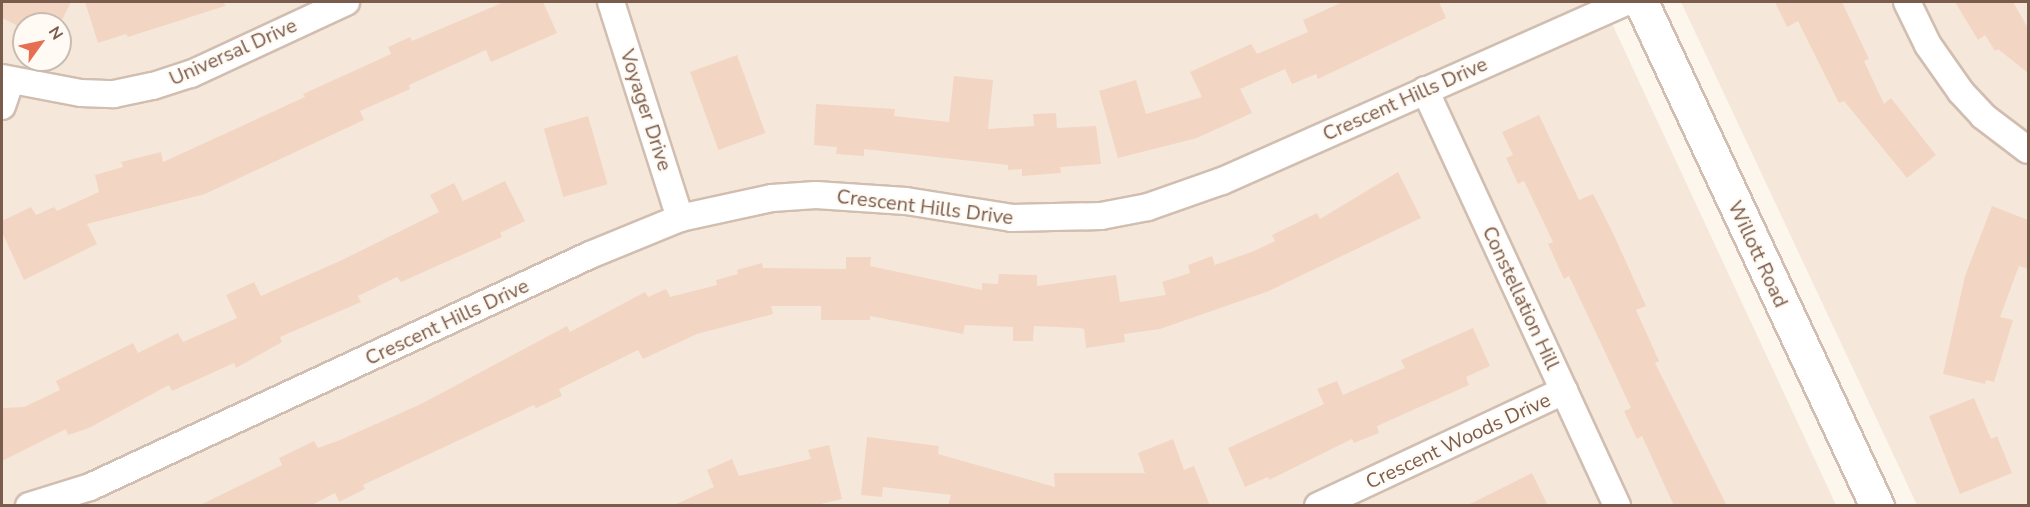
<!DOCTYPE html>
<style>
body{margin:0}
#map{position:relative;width:2030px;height:507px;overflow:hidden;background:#fdf6ec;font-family:"Nunito Sans",sans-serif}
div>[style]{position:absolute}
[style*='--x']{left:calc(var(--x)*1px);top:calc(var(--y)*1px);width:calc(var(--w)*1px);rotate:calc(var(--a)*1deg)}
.residential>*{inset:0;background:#f5e8da}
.building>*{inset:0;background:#f3d5c3;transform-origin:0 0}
.roads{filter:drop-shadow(2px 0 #d1beb0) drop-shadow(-2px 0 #d1beb0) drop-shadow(0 2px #d1beb0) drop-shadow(0 -2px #d1beb0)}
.street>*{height:26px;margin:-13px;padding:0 13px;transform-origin:13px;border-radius:13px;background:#fff}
.secondary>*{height:33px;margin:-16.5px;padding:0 16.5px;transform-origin:16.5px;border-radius:16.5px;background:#fff}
span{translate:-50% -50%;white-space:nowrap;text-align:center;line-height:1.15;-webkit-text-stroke:4.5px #fffaf3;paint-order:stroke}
.street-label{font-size:20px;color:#7a5c4d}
.frame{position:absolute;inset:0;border:3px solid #7a5c4d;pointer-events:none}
.north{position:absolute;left:12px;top:12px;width:60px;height:60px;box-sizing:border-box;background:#fffaf3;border:2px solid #cabbb1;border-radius:50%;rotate:57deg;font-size:16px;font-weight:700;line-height:24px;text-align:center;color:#7a5c4d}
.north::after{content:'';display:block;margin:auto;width:21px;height:27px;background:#e76f51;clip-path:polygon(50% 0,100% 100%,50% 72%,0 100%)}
</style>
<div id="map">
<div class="residential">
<div style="clip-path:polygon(evenodd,2px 2px,1602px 2px,1836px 505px,2px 505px,2px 2px,24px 24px,60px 24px,60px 60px,24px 60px,24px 24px)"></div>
<div style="clip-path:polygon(1681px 2px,2028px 2px,2028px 505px,1917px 505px)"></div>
</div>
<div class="building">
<div style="clip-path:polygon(2px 2px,71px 2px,60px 24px,24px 24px,24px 29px,2px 18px)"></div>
<div style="clip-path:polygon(85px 2px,224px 2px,225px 6px,128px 37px,126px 34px,98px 43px)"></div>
<div style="clip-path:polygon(504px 2px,543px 2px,557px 33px,491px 62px,486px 50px,409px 85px,410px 89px,360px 111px,364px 120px,205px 194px,87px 224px,97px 244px,24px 280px,2px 232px,2px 221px,31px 207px,36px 215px,54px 207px,57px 211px,99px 192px,95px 175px,123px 167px,121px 162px,161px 152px,163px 162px,305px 97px,303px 94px,391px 54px,388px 47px,410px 37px,412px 41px)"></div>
<div style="clip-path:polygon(1343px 2px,1439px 2px,1446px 18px,1318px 79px,1316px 74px,1292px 84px,1285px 69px,1240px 89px,1252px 113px,1197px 138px,1118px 158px,1099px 91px,1136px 80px,1146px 114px,1202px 97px,1190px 72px,1251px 44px,1257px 54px,1308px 32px,1303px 20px)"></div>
<div style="clip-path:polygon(1775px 2px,1842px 2px,1869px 59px,1864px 61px,1884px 104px,1891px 98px,1936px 155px,1907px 178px,1844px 101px,1839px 103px,1798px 21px,1787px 27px)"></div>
<div style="clip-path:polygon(1955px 2px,2013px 2px,2028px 28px,2028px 73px,1998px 49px,1995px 51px,1985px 35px,1978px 40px)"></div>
<div style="left:737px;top:55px;width:83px;height:50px;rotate:70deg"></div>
<div style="clip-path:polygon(954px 76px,993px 80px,988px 129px,1034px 126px,1033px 114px,1056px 113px,1057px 128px,1096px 126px,1101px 164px,1060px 167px,1061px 173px,1022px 176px,1022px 169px,1008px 170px,1008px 165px,864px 149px,864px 156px,836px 154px,837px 147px,814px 145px,816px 104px,895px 109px,894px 116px,949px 122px)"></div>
<div style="clip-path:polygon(1539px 115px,1579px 200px,1593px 194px,1612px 231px,1646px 306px,1636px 310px,1659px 361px,1655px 363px,1727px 506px,1674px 506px,1642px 436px,1637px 439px,1624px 411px,1631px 408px,1605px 352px,1569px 276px,1564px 279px,1548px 244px,1553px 242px,1524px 181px,1518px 184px,1506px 158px,1513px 155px,1502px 132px)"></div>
<div style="left:588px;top:116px;width:71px;height:46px;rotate:74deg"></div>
<div style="clip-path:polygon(1398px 172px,1421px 218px,1269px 291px,1160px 329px,1124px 334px,1125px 342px,1086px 348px,1084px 329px,1080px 328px,1034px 326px,1033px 341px,1013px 341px,1013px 327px,965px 325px,963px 334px,870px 316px,870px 320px,821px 320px,821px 306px,771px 306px,773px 314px,697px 334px,643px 359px,638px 350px,559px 389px,562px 396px,536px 408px,534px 405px,363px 485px,365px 489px,339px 502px,335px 493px,310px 506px,198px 506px,282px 465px,279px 458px,314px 441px,318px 448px,340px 440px,421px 404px,567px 326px,570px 332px,645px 292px,648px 297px,666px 289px,670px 297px,717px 285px,716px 280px,738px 274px,737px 270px,762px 263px,763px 268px,846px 269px,846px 257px,871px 257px,870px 266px,982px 290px,982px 283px,998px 284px,999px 274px,1037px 275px,1037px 286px,1116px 275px,1120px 302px,1166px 295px,1162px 282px,1190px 273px,1188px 265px,1212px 256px,1215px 265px,1254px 251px,1275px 241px,1272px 235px,1317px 213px,1320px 219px)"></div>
<div style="clip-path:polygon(505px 181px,525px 221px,500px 233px,502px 237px,401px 282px,397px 277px,358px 296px,361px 302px,280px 337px,282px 342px,236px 368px,234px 363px,172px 391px,169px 385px,89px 428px,68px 435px,66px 429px,2px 461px,2px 408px,24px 407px,60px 390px,56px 381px,133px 343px,138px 353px,178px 333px,183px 342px,237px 318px,226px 295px,254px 282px,261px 296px,342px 260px,439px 212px,430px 195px,454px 183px,463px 201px)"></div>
<div style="clip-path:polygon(1992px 206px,2028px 220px,2028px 269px,2019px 266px,2000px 317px,2013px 320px,1994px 382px,1986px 380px,1985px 384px,1943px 374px,1965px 276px)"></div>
<div style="clip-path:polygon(1473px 328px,1490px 366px,1466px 377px,1469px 385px,1377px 426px,1379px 433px,1354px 443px,1352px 439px,1269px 480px,1268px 477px,1245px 487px,1228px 448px,1324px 404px,1317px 389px,1337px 381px,1343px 395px,1405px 368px,1401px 360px)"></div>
<div style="clip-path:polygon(1974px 398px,1991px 439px,1997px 436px,2012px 473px,1960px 494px,1929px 416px)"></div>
<div style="clip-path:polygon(867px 437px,939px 446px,938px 454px,1055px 487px,1054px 473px,1145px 473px,1138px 453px,1173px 439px,1184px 470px,1194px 466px,1210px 506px,948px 506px,951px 495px,883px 487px,882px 497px,861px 495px)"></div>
<div style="clip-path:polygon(829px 445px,842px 499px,812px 506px,672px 506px,714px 487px,707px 470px,732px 459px,739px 476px,811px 459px,808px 450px)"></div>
<div style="clip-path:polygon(1532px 473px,1548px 506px,1466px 506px)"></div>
</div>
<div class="roads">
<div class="street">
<div style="--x:611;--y:2;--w:227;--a:72.3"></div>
<div style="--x:1907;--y:2;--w:48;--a:64"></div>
<div style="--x:1928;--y:45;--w:57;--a:54.9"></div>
<div style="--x:1961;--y:92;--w:33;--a:47"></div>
<div style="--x:1983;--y:116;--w:56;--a:37.1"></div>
<div style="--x:2;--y:78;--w:80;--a:10.8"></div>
<div style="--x:81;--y:93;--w:33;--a:2"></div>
<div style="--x:114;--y:94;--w:40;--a:-12"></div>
<div style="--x:153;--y:86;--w:40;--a:-18"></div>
<div style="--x:191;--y:74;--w:171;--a:-24.9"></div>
<div style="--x:1425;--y:90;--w:458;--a:65.2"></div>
<div style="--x:2;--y:106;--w:24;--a:-71"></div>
<div style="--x:29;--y:506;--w:64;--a:-17.3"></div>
<div style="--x:90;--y:487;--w:551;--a:-24.89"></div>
<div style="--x:590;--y:255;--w:97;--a:-22.3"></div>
<div style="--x:680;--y:218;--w:94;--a:-12.3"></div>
<div style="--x:772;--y:198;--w:44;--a:-3.9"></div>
<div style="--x:816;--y:195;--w:90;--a:3.8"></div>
<div style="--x:906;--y:201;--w:107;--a:9.1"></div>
<div style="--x:1012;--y:218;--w:89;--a:-1.3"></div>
<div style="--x:1101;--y:216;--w:48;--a:-10.8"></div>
<div style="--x:1148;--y:207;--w:78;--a:-19.4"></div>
<div style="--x:1222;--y:181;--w:442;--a:-23.9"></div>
<div style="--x:1318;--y:506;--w:272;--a:-25.1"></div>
</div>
<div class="secondary">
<div style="--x:1641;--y:2;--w:557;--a:64.91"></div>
</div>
</div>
<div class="street-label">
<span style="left:233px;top:52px;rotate:-24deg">Universal Drive</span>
<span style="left:1405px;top:99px;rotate:-24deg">Crescent Hills Drive</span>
<span style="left:646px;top:110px;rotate:72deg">Voyager Drive</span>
<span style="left:925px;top:207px;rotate:7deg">Crescent Hills Drive</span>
<span style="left:1758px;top:254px;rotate:65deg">Willott Road</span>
<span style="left:1521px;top:298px;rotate:65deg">Constellation Hill</span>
<span style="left:447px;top:322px;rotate:-25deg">Crescent Hills Drive</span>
<span style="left:1458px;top:441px;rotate:-25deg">Crescent Woods Drive</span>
</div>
<div class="frame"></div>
<div class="north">N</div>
</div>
